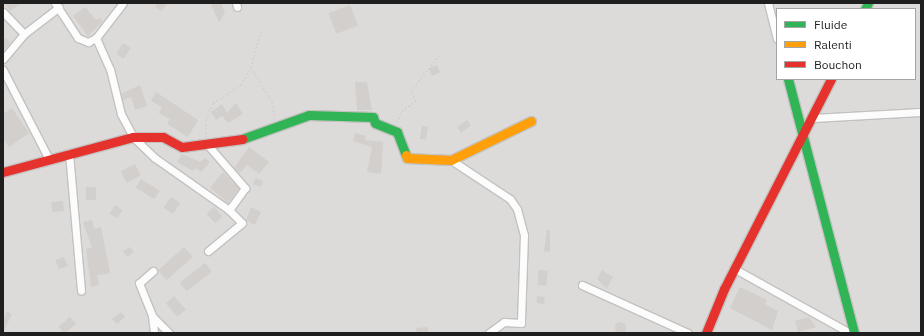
<!DOCTYPE html>
<style>
body{margin:0}
#map{position:relative;width:924px;height:336px;overflow:hidden;background:#edebe8;font-family:"IBM Plex Sans",sans-serif}
div>[style]{position:absolute}
[style*='--x']{left:calc(var(--x)*1px);top:calc(var(--y)*1px);width:calc(var(--w)*1px);rotate:calc(var(--a)*1deg)}
.residential>*{inset:0;background:#dcdbd9}
.building>*{inset:0;background:#d2cfcc;transform-origin:0 0}
.round{border-radius:50%}
.path>*{height:1px;margin-top:-0.5px;transform-origin:0;background:repeating-linear-gradient(90deg,#d6c8c7 0 2px,transparent 0 4px)}
.roads{filter:drop-shadow(1px 0 #c3c2c0) drop-shadow(-1px 0 #c3c2c0) drop-shadow(0 1px #c3c2c0) drop-shadow(0 -1px #c3c2c0)}
.street>*{height:7px;margin:-3.5px;padding:0 3.5px;transform-origin:3.5px;border-radius:3.5px;background:#fcfcfc}
.fast>*{height:9px;margin:-4.5px;padding:0 4.5px;transform-origin:4.5px;border-radius:4.5px;background:#30b455}
.slow>*{height:9px;margin:-4.5px;padding:0 4.5px;transform-origin:4.5px;border-radius:4.5px;background:#ff9f0a}
.jam>*{height:9px;margin:-4.5px;padding:0 4.5px;transform-origin:4.5px;border-radius:4.5px;background:#e5322d}
span{translate:-50% -50%;white-space:nowrap;text-align:center;line-height:1.15;-webkit-text-stroke:3px #fff;paint-order:stroke}
.frame{position:absolute;inset:0;border:4px solid #1f1f1f;pointer-events:none}
.legend{position:absolute;left:776px;top:8px;width:140px;height:72px;box-sizing:border-box;background:#fff;border:1px solid #a5a5a5;margin:0;padding:5px 7px;list-style:none;font-size:12px;color:#1f1f1f}
.legend li{display:flex;align-items:center;gap:8px;height:20px}
.legend b{width:20px;border:1px solid #a5a5a5}
</style>
<div id="map">
<div class="residential">
<div style="clip-path:polygon(evenodd,3px 3px,921px 3px,921px 333px,3px 333px,3px 3px,777px 9px,915px 9px,915px 79px,777px 79px,777px 9px)"></div>
</div>
<div class="building">
<div style="clip-path:polygon(4px 3px,21px 3px,10px 11px)"></div>
<div style="clip-path:polygon(157px 3px,167px 3px,162px 11px,155px 7px)"></div>
<div style="clip-path:polygon(210px 3px,221px 3px,225px 13px,219px 22px)"></div>
<div style="left:350px;top:5px;width:22px;height:23px;rotate:69deg"></div>
<div style="clip-path:polygon(85px 7px,96px 20px,100px 18px,103px 21px,88px 36px,73px 16px)"></div>
<div style="clip-path:polygon(6px 38px,10px 43px,3px 51px,3px 40px)"></div>
<div style="left:123px;top:43px;width:9px;height:13px;rotate:32deg"></div>
<div style="left:437px;top:65px;width:8px;height:9px;rotate:67deg"></div>
<div style="clip-path:polygon(355px 82px,367px 82px,372px 110px,357px 110px)"></div>
<div style="clip-path:polygon(140px 85px,147px 106px,135px 110px,131px 97px,123px 100px,121px 94px)"></div>
<div style="clip-path:polygon(156px 92px,198px 120px,188px 137px,167px 124px,170px 119px,159px 113px,162px 107px,151px 101px)"></div>
<div style="clip-path:polygon(236px 103px,243px 114px,228px 123px,222px 116px,216px 120px,211px 112px,222px 104px,227px 113px)"></div>
<div style="clip-path:polygon(12px 108px,29px 133px,9px 147px,3px 139px,3px 114px)"></div>
<div style="left:467px;top:120px;width:7px;height:12px;rotate:56deg"></div>
<div style="left:422px;top:126px;width:6px;height:13px;rotate:9deg"></div>
<div style="clip-path:polygon(355px 133px,366px 136px,365px 140px,383px 142px,381px 174px,367px 172px,372px 147px,353px 141px)"></div>
<div style="clip-path:polygon(249px 147px,269px 162px,259px 174px,247px 165px,240px 173px,234px 168px)"></div>
<div style="clip-path:polygon(182px 154px,200px 162px,205px 158px,210px 162px,201px 172px,195px 168px,193px 171px,177px 162px)"></div>
<div style="left:135px;top:164px;width:13px;height:16px;rotate:63deg"></div>
<div style="clip-path:polygon(223px 172px,239px 188px,228px 203px,210px 188px)"></div>
<div style="clip-path:polygon(256px 178px,263px 181px,261px 187px,253px 184px)"></div>
<div style="left:141px;top:179px;width:22px;height:10px;rotate:32deg"></div>
<div style="left:86px;top:187px;width:10px;height:13px"></div>
<div style="left:171px;top:197px;width:11px;height:13px;rotate:34deg"></div>
<div style="left:63px;top:201px;width:10px;height:12px;rotate:84deg"></div>
<div style="left:115px;top:205px;width:9px;height:10px;rotate:32deg"></div>
<div style="left:214px;top:207px;width:13px;height:10px;rotate:48deg"></div>
<div style="clip-path:polygon(251px 207px,261px 212px,255px 225px,246px 220px)"></div>
<div style="clip-path:polygon(92px 220px,94px 229px,101px 227px,110px 273px,97px 275px,99px 285px,91px 287px,86px 249px,92px 248px,83px 222px)"></div>
<div style="clip-path:polygon(547px 230px,550px 230px,550px 252px,544px 251px)"></div>
<div style="clip-path:polygon(130px 247px,134px 252px,127px 257px,123px 251px)"></div>
<div style="left:184px;top:247px;width:13px;height:35px;rotate:48deg"></div>
<div style="clip-path:polygon(64px 257px,68px 266px,59px 269px,55px 260px)"></div>
<div style="left:205px;top:263px;width:11px;height:32px;rotate:52deg"></div>
<div style="left:539px;top:270px;width:9px;height:15px;rotate:6deg"></div>
<div style="clip-path:polygon(602px 270px,613px 277px,607px 289px,597px 279px)"></div>
<div style="clip-path:polygon(740px 287px,767px 300px,765px 304px,778px 311px,772px 330px,730px 308px)"></div>
<div style="left:174px;top:296px;width:18px;height:11px;rotate:49deg"></div>
<div style="clip-path:polygon(537px 296px,545px 297px,544px 304px,537px 303px)"></div>
<div style="clip-path:polygon(7px 311px,12px 314px,3px 333px,3px 319px)"></div>
<div style="clip-path:polygon(121px 312px,125px 317px,117px 324px,112px 319px)"></div>
<div style="left:70px;top:317px;width:9px;height:15px;rotate:49deg"></div>
<div style="clip-path:polygon(809px 317px,816px 327px,798px 332px,795px 321px)"></div>
<div class="round" style="left:614.5px;top:321.5px;width:11px;height:11px"></div>
<div style="clip-path:polygon(427px 327px,429px 333px,417px 333px,416px 328px)"></div>
</div>
<div class="path">
<div style="--x:261;--y:31;--w:37;--a:106"></div>
<div style="--x:251;--y:67;--w:41;--a:59"></div>
<div style="--x:272;--y:102;--w:16;--a:79"></div>
<div style="--x:397;--y:122;--w:12;--a:-66"></div>
<div style="--x:402;--y:111;--w:17;--a:-36"></div>
<div style="--x:416;--y:101;--w:11;--a:-117"></div>
<div style="--x:411;--y:91;--w:46;--a:-52.1"></div>
<div style="--x:206;--y:137;--w:18;--a:-90"></div>
<div style="--x:206;--y:119;--w:17;--a:-66"></div>
<div style="--x:213;--y:103;--w:33;--a:-33"></div>
<div style="--x:241;--y:85;--w:20;--a:-60"></div>
</div>
<div class="roads">
<div class="street">
<div style="--x:55;--y:3;--w:42;--a:56.7"></div>
<div style="--x:78;--y:38;--w:11;--a:22"></div>
<div style="--x:88;--y:42;--w:9;--a:-27"></div>
<div style="--x:96;--y:38;--w:34;--a:66"></div>
<div style="--x:110;--y:69;--w:46;--a:76.3"></div>
<div style="--x:121;--y:114;--w:26;--a:62"></div>
<div style="--x:133;--y:137;--w:30;--a:44"></div>
<div style="--x:155;--y:158;--w:90;--a:35.1"></div>
<div style="--x:236;--y:3;--w:4;--a:76"></div>
<div style="--x:768;--y:3;--w:37;--a:76"></div>
<div style="--x:3;--y:12;--w:30;--a:46"></div>
<div style="--x:96;--y:38;--w:44;--a:-52.4"></div>
<div style="--x:3;--y:59;--w:33;--a:-50"></div>
<div style="--x:24;--y:34;--w:44;--a:-37.6"></div>
<div style="--x:3;--y:70;--w:100;--a:62.7"></div>
<div style="--x:812;--y:118;--w:109;--a:-3.2"></div>
<div style="--x:206;--y:143;--w:60;--a:49.1"></div>
<div style="--x:245;--y:188;--w:27;--a:126"></div>
<div style="--x:229;--y:210;--w:18;--a:45"></div>
<div style="--x:242;--y:223;--w:44;--a:140.5"></div>
<div style="--x:69;--y:153;--w:138;--a:85"></div>
<div style="--x:451;--y:160;--w:71;--a:33.5"></div>
<div style="--x:510;--y:199;--w:12;--a:55"></div>
<div style="--x:517;--y:209;--w:27;--a:75"></div>
<div style="--x:524;--y:235;--w:88;--a:92"></div>
<div style="--x:521;--y:323;--w:17;--a:-177"></div>
<div style="--x:504;--y:322;--w:19;--a:144"></div>
<div style="--x:735;--y:269;--w:132;--a:29.1"></div>
<div style="--x:153;--y:271;--w:18;--a:139"></div>
<div style="--x:139;--y:283;--w:35;--a:68"></div>
<div style="--x:152;--y:316;--w:17;--a:83"></div>
<div style="--x:582;--y:285;--w:116;--a:24.4"></div>
<div style="--x:152;--y:316;--w:24;--a:45"></div>
</div>
<div class="fast">
<div style="--x:865;--y:9;--w:7;--a:-63"></div>
<div style="--x:788;--y:79;--w:262;--a:75.4"></div>
<div style="--x:242;--y:139;--w:71;--a:-19.7"></div>
<div style="--x:309;--y:115;--w:64;--a:1.8"></div>
<div style="--x:373;--y:117;--w:6;--a:72"></div>
<div style="--x:375;--y:123;--w:24;--a:22"></div>
<div style="--x:397;--y:132;--w:25;--a:69"></div>
</div>
<div class="slow">
<div style="--x:406;--y:155;--w:3;--a:72"></div>
<div style="--x:407;--y:158;--w:44;--a:2.6"></div>
<div style="--x:451;--y:160;--w:89;--a:-26"></div>
</div>
<div class="jam">
<div style="--x:3;--y:172;--w:135;--a:-15.1"></div>
<div style="--x:133;--y:137;--w:30;--a:0"></div>
<div style="--x:163;--y:137;--w:21;--a:28"></div>
<div style="--x:182;--y:147;--w:61;--a:-7.6"></div>
<div style="--x:706;--y:333;--w:48;--a:-67.8"></div>
<div style="--x:724;--y:289;--w:236;--a:-63"></div>
</div>
</div>
<div class="frame"></div>
<ul class="legend">
<li><b style="height:5px;background:#30b455"></b>Fluide</li>
<li><b style="height:5px;background:#ff9f0a"></b>Ralenti</li>
<li><b style="height:5px;background:#e5322d"></b>Bouchon</li>
</ul>
</div>
